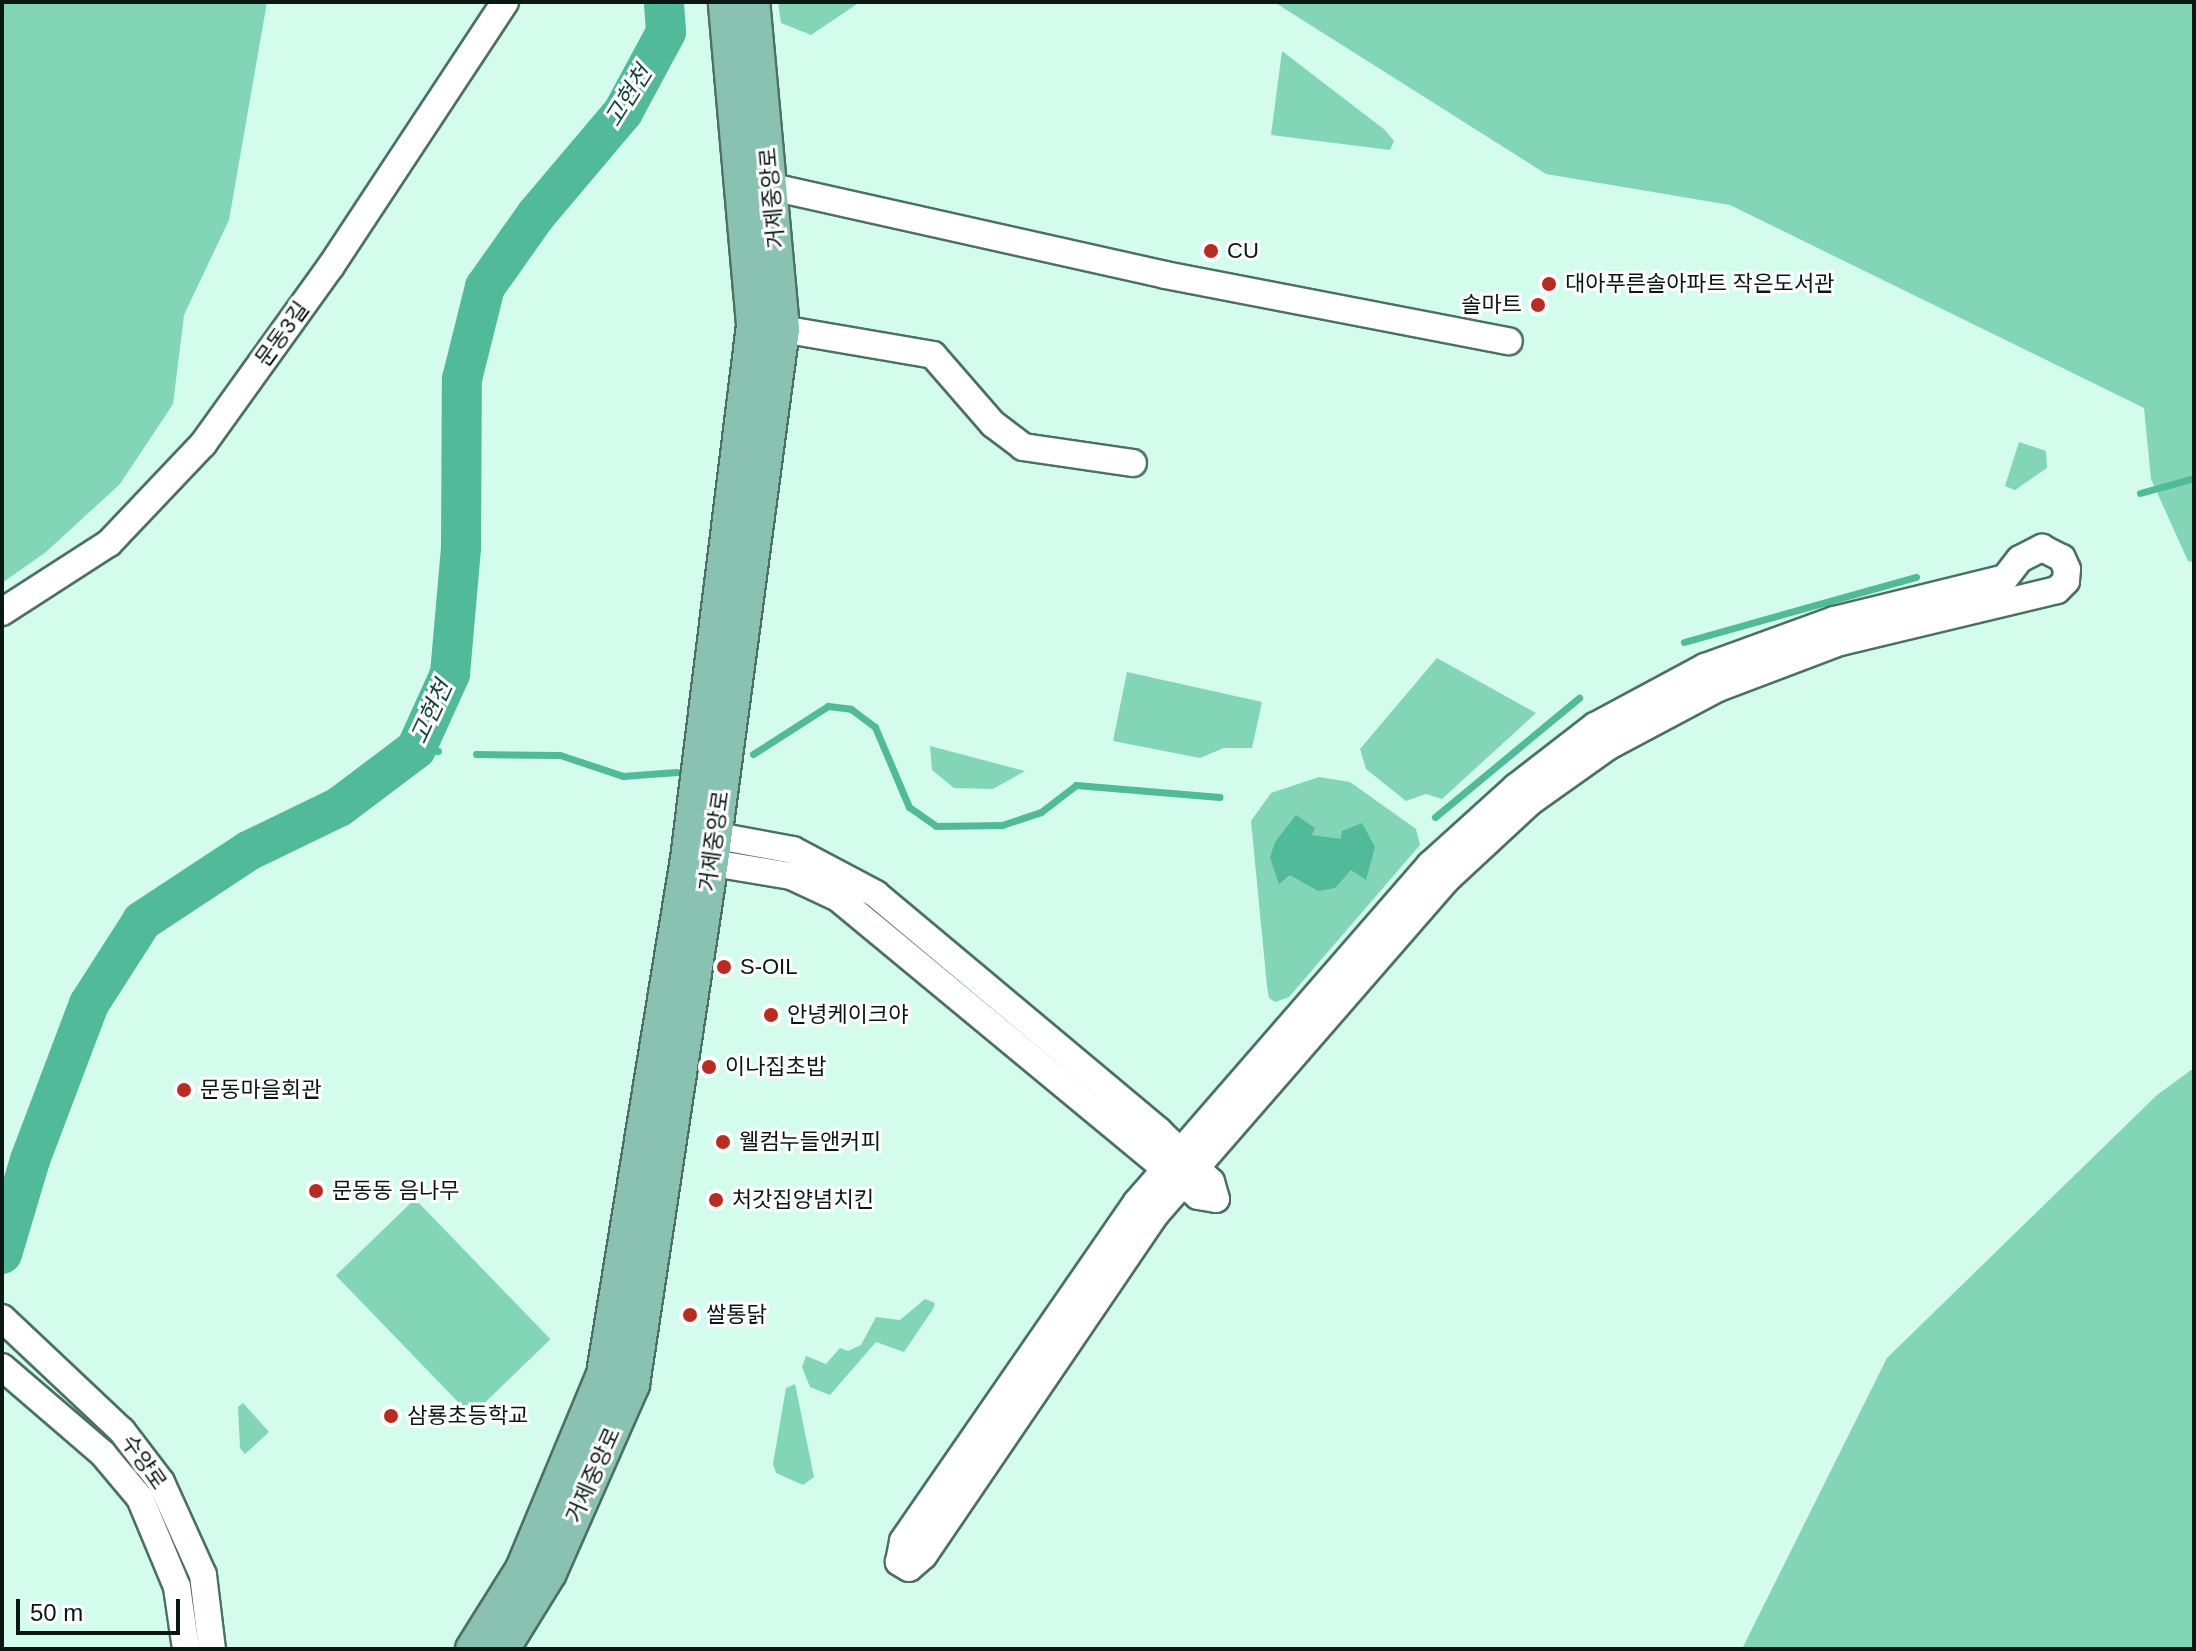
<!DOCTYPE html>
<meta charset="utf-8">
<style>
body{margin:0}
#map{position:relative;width:2196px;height:1651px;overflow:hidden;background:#d3fcec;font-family:Arial,"Noto Sans KR",sans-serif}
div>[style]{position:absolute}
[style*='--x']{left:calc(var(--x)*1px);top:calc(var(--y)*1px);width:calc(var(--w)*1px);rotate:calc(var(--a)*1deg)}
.green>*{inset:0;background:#83d5b7;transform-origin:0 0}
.water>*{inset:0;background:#51ba99}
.stream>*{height:7px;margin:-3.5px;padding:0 3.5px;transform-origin:3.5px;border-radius:3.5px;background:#51ba99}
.river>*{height:40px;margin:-20px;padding:0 20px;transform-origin:20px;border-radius:20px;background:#51ba99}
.roads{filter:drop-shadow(2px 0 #4c7063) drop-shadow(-2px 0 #4c7063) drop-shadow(0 2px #4c7063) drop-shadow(0 -2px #4c7063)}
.minor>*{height:26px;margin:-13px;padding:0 13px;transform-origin:13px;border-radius:13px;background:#fff}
.major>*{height:32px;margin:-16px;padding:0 16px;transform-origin:16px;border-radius:16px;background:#89c2b1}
.dots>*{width:22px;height:22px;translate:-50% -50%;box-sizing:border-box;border:4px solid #fefefe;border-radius:50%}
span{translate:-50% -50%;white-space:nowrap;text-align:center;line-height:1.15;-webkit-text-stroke:6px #fefefe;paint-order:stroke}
.street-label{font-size:22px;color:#091813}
.poi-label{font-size:22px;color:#091813}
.left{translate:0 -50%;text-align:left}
.right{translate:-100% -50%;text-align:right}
.water-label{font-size:24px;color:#184537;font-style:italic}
.frame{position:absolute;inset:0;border:4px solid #091813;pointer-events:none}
.scale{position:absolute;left:16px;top:1599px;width:164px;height:36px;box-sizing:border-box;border:4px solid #091813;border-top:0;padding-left:10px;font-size:24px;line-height:28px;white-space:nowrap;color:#091813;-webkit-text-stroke:6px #fefefe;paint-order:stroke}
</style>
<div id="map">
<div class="green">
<div style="clip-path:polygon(2px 2px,267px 2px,229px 220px,184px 315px,173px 404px,120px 484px,46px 552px,2px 583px)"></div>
<div style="clip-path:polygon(778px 2px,860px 2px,811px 35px,781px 23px)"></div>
<div style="clip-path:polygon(1274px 2px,2194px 2px,2194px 562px,2188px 561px,2151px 479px,2144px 408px,1730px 205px,1546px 174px)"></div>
<div style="clip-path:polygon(1282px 51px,1385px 130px,1394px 141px,1390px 150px,1271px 135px)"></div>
<div style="clip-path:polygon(2019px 442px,2046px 451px,2047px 468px,2015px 490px,2005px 486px)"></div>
<div style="clip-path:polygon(1437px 658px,1536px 713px,1442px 799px,1426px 794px,1406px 801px,1366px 769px,1360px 749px)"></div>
<div style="clip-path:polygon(1127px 672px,1262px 702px,1252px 748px,1224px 748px,1200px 758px,1113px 741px)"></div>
<div style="clip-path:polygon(930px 746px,1025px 771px,993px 789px,954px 788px,932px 770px)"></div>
<div style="clip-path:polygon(1319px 777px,1350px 782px,1416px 829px,1420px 845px,1289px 997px,1275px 1002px,1269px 998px,1267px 986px,1251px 821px,1271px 793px)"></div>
<div style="clip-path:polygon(2194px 1068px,2194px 1649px,1742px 1649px,1887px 1358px,2157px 1095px)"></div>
<div style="left:415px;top:1199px;width:195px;height:110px;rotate:46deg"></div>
<div style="clip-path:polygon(925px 1299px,935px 1303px,933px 1309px,904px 1352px,876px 1342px,830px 1395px,810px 1387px,802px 1367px,806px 1356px,826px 1364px,840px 1348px,848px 1351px,861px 1345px,876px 1317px,900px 1320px)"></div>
<div style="clip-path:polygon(795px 1384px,814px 1477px,803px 1485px,776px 1473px,773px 1464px,786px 1388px)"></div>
<div style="clip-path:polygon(243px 1403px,269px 1432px,245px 1454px,240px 1448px,238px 1407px)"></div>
</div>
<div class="water">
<div style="clip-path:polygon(1296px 815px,1315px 828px,1312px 835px,1341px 839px,1342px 831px,1362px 823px,1375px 847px,1366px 880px,1351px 870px,1335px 888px,1318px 891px,1290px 875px,1279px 884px,1270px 858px,1275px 842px)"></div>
</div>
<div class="stream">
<div style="--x:2140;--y:493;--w:56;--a:-15.5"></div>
<div style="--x:1684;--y:642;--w:241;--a:-15.7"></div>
<div style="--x:416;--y:749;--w:22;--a:5"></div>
<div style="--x:476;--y:754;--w:84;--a:0.7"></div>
<div style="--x:560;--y:755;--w:66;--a:18.4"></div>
<div style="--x:623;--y:776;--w:54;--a:-4.2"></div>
<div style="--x:753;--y:754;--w:89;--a:-32.6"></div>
<div style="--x:828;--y:706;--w:23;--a:7"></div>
<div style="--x:851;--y:709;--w:30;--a:37"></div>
<div style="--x:875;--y:727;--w:87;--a:67"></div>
<div style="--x:909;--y:807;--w:33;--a:35"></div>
<div style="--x:936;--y:826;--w:66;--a:-0.9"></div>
<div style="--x:1002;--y:825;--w:41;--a:-18.4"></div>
<div style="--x:1041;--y:812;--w:44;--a:-37.6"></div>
<div style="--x:1076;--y:785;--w:144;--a:4.8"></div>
<div style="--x:1435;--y:817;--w:187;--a:-39.6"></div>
</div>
<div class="river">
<div style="--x:2;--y:1254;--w:98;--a:-73.4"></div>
<div style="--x:30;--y:1160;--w:167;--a:-69.3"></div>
<div style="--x:89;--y:1004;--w:98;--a:-57.4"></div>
<div style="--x:142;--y:921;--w:127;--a:-33.4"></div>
<div style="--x:248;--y:851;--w:101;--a:-25.8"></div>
<div style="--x:339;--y:807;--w:96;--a:-37"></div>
<div style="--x:416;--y:749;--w:82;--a:-65.6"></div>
<div style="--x:450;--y:674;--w:127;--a:-85"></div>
<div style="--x:461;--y:547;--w:168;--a:-89.7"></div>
<div style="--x:462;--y:379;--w:95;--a:-76"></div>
<div style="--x:485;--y:287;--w:88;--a:-54.7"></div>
<div style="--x:536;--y:215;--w:135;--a:-49.8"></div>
<div style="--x:623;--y:112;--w:91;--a:-61.7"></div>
<div style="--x:666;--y:32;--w:30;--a:-94"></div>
</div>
<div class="roads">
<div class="minor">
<div style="--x:753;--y:188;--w:19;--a:-3"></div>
<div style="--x:772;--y:187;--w:403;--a:12.6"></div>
<div style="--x:1165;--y:275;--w:350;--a:10.9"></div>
<div style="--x:764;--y:326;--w:171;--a:9.7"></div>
<div style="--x:933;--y:355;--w:91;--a:49"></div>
<div style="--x:993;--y:424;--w:38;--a:37"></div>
<div style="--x:1023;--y:447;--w:111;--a:8.3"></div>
<div style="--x:2042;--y:548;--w:22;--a:27"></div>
<div style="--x:2062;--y:558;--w:12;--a:66"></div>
<div style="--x:2067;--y:569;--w:12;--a:95"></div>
<div style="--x:2066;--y:581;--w:13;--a:135"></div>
<div style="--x:2057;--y:590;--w:223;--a:166.5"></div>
<div style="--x:1840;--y:642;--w:130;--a:159.3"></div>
<div style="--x:1718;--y:688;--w:123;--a:152"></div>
<div style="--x:1609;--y:746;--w:97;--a:144.7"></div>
<div style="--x:1530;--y:802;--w:113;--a:137.1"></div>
<div style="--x:1447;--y:879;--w:445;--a:131"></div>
<div style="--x:1155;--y:1215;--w:412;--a:124.2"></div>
<div style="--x:923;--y:1556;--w:18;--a:139"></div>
<div style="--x:909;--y:1568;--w:12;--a:-149"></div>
<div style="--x:899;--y:1562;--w:21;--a:-79"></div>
<div style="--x:903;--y:1541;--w:412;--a:-55.4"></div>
<div style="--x:1137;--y:1202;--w:447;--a:-49"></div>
<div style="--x:1430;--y:865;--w:116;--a:-42.2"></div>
<div style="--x:1516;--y:787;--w:100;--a:-37.7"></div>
<div style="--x:1595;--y:726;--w:125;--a:-28.2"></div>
<div style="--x:1705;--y:667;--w:137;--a:-20"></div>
<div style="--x:1834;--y:620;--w:176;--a:-13.8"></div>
<div style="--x:2005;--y:578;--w:24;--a:-52"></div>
<div style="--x:2020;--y:559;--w:25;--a:-27"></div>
<div style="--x:2;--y:612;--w:127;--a:-32.8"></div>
<div style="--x:109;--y:543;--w:137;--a:-46.5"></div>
<div style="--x:203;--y:444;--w:219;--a:-54.3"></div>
<div style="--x:331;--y:266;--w:316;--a:-56.6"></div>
<div style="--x:695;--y:860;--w:97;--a:9.5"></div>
<div style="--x:791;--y:876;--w:52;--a:25.1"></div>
<div style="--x:838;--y:898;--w:467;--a:39.6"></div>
<div style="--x:1198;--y:1196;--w:18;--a:9"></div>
<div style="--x:1216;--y:1199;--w:18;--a:-106"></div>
<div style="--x:1211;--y:1182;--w:73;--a:-135.6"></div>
<div style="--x:1159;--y:1131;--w:369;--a:-140.1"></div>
<div style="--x:876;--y:894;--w:94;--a:-152.1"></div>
<div style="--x:793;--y:850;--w:99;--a:-169.5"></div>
<div style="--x:2;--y:1318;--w:165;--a:43.3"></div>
<div style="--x:122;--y:1431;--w:64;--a:52.6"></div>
<div style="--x:161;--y:1482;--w:102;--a:65.7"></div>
<div style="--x:203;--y:1575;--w:75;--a:83.1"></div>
<div style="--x:2;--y:1367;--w:133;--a:40.7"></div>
<div style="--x:103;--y:1454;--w:57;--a:49.9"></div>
<div style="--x:140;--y:1498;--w:96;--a:67.4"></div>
<div style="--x:177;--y:1587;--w:63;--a:81.7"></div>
</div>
<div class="major">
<div style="--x:472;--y:1649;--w:94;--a:-58"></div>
<div style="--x:522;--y:1569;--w:211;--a:-67.4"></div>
<div style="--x:603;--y:1374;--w:522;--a:-80.74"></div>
<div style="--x:687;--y:859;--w:538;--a:-82.95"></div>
<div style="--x:753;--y:325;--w:324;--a:-95"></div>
<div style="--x:503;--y:1649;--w:89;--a:-58.3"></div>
<div style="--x:550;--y:1573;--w:206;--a:-66.2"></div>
<div style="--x:633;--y:1385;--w:530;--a:-81.43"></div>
<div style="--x:712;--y:861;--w:537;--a:-82.4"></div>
<div style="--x:783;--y:329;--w:328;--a:-95.2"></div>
</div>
</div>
<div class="dots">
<div style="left:1211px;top:251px;background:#b92c21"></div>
<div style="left:1549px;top:284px;background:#b92c21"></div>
<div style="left:1538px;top:305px;background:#b92c21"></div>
<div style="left:724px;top:967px;background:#b92c21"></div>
<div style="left:771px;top:1015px;background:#b92c21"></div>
<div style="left:709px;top:1067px;background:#b92c21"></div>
<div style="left:184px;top:1090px;background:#b92c21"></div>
<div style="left:723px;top:1142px;background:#b92c21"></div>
<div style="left:316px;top:1191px;background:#b92c21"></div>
<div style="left:716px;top:1200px;background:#b92c21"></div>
<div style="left:690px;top:1315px;background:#b92c21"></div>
<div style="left:391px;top:1416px;background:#b92c21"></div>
</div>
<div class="street-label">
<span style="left:772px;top:198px;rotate:-95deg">거제중앙로</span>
<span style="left:282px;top:334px;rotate:-54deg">문동3길</span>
<span style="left:714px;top:841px;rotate:-82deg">거제중앙로</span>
<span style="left:144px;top:1462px;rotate:55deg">수양로</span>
<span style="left:593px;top:1475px;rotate:-66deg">거제중앙로</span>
</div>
<div class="poi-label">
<span class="left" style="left:1227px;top:251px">CU</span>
<span class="left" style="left:1565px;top:284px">대아푸른솔아파트 작은도서관</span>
<span class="right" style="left:1522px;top:305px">솔마트</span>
<span class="left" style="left:740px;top:967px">S-OIL</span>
<span class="left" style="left:787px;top:1015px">안녕케이크야</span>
<span class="left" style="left:725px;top:1067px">이나집초밥</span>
<span class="left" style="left:200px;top:1090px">문동마을회관</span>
<span class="left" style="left:739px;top:1142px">웰컴누들앤커피</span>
<span class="left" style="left:332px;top:1191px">문동동 음나무</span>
<span class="left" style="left:732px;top:1200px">처갓집양념치킨</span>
<span class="left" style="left:706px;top:1315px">쌀통닭</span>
<span class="left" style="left:407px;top:1416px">삼룡초등학교</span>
</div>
<div class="water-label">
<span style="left:628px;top:96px;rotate:-58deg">고현천</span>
<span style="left:431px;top:712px;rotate:-65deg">고현천</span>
</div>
<div class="frame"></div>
<div class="scale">50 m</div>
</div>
